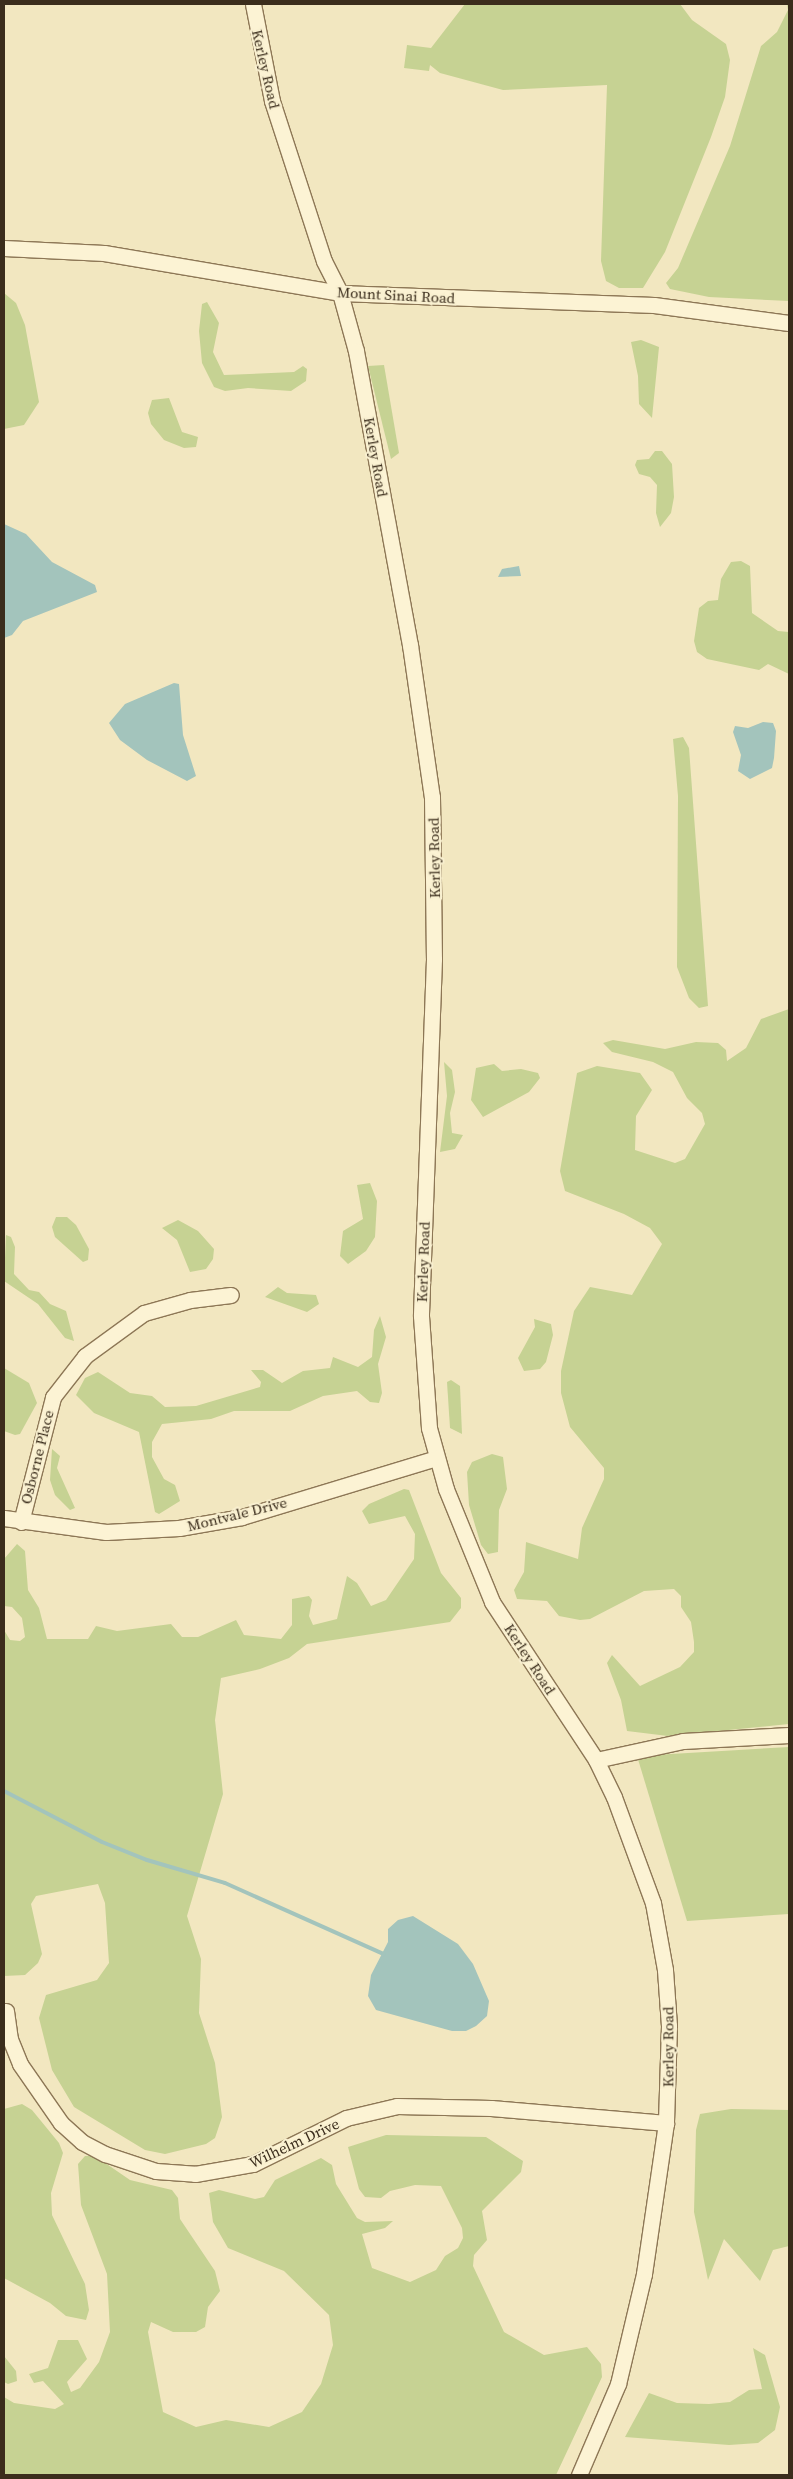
<!DOCTYPE html>
<style>
body{margin:0}
#map{position:relative;width:793px;height:2479px;overflow:hidden;background:#f2e7c0;font-family:"Source Serif 4",serif}
div>[style]{position:absolute}
[style*='--x']{left:calc(var(--x)*1px);top:calc(var(--y)*1px);width:calc(var(--w)*1px);rotate:calc(var(--a)*1deg)}
.green>*{inset:0;background:#c6d293}
.water>*{inset:0;background:#a3c4bc}
.stream>*{height:4px;margin:-2px;padding:0 2px;transform-origin:2px;border-radius:2px;background:#a3c4bc}
.roads{filter:drop-shadow(1px 0 #8d7756) drop-shadow(-1px 0 #8d7756) drop-shadow(0 1px #8d7756) drop-shadow(0 -1px #8d7756)}
.minor>*{height:15px;margin:-7.5px;padding:0 7.5px;transform-origin:7.5px;border-radius:7.5px;background:#fcf3d4}
span{translate:-50% -50%;white-space:nowrap;text-align:center;line-height:1.15;-webkit-text-stroke:4px #f9f0d0;paint-order:stroke}
.street-label{font-size:15px;color:#3b2d1c}
.frame{position:absolute;inset:0;border:5px solid #3b2d1c;pointer-events:none}
</style>
<div id="map">
<div class="green">
<div style="clip-path:polygon(465px 4px,680px 4px,692px 20px,726px 44px,730px 60px,725px 97px,711px 137px,665px 252px,643px 288px,619px 288px,606px 281px,601px 261px,607px 85px,503px 90px,440px 73px,430px 65px,429px 71px,404px 68px,407px 45px,431px 48px)"></div>
<div style="clip-path:polygon(787px 4px,789px 4px,789px 301px,709px 297px,670px 289px,666px 283px,678px 268px,730px 146px,761px 46px,777px 32px,788px 10px)"></div>
<div style="clip-path:polygon(4px 293px,16px 303px,25px 325px,39px 402px,24px 425px,4px 429px)"></div>
<div style="clip-path:polygon(207px 302px,219px 323px,213px 352px,224px 375px,294px 372px,303px 366px,307px 369px,306px 381px,291px 391px,248px 388px,225px 391px,214px 387px,202px 363px,199px 331px,202px 304px)"></div>
<div style="clip-path:polygon(641px 340px,659px 347px,652px 418px,639px 404px,638px 376px,631px 342px)"></div>
<div style="clip-path:polygon(384px 365px,399px 453px,391px 459px,368px 366px)"></div>
<div style="clip-path:polygon(169px 398px,182px 432px,198px 437px,196px 447px,184px 448px,164px 440px,151px 424px,148px 413px,152px 400px)"></div>
<div style="clip-path:polygon(655px 451px,662px 451px,672px 464px,674px 497px,671px 513px,660px 527px,656px 513px,657px 485px,650px 477px,639px 474px,635px 465px,637px 460px,649px 459px)"></div>
<div style="clip-path:polygon(741px 561px,750px 566px,752px 613px,778px 631px,789px 632px,789px 674px,768px 664px,759px 670px,707px 659px,697px 652px,694px 641px,699px 608px,708px 601px,718px 600px,721px 579px,731px 562px)"></div>
<div style="clip-path:polygon(683px 737px,689px 748px,708px 1006px,699px 1008px,689px 998px,677px 967px,678px 796px,673px 739px)"></div>
<div style="clip-path:polygon(789px 1009px,789px 1724px,668px 1736px,627px 1731px,621px 1700px,607px 1663px,612px 1655px,640px 1686px,680px 1667px,694px 1652px,694px 1642px,691px 1622px,681px 1607px,681px 1596px,674px 1589px,644px 1591px,590px 1619px,580px 1620px,559px 1616px,547px 1601px,517px 1599px,514px 1590px,524px 1572px,526px 1542px,578px 1559px,582px 1528px,604px 1479px,604px 1468px,570px 1427px,561px 1393px,561px 1371px,574px 1311px,590px 1287px,632px 1295px,662px 1244px,650px 1228px,624px 1214px,565px 1191px,560px 1171px,577px 1073px,597px 1066px,640px 1073px,652px 1090px,636px 1116px,635px 1150px,675px 1163px,685px 1159px,705px 1124px,702px 1113px,687px 1098px,673px 1072px,653px 1062px,612px 1052px,603px 1043px,613px 1040px,665px 1049px,696px 1042px,718px 1043px,726px 1050px,727px 1061px,746px 1048px,761px 1019px)"></div>
<div style="clip-path:polygon(444px 1062px,452px 1070px,455px 1092px,450px 1113px,452px 1133px,463px 1135px,455px 1149px,440px 1152px,447px 1096px)"></div>
<div style="clip-path:polygon(494px 1064px,502px 1071px,521px 1069px,538px 1073px,540px 1078px,529px 1092px,483px 1117px,471px 1100px,476px 1068px)"></div>
<div style="clip-path:polygon(370px 1183px,377px 1201px,375px 1237px,366px 1251px,348px 1264px,340px 1256px,343px 1231px,363px 1219px,357px 1185px)"></div>
<div style="clip-path:polygon(56px 1217px,67px 1217px,76px 1225px,89px 1249px,88px 1260px,83px 1262px,55px 1237px,52px 1227px)"></div>
<div style="clip-path:polygon(178px 1220px,198px 1231px,214px 1249px,213px 1259px,206px 1269px,190px 1272px,177px 1240px,162px 1228px)"></div>
<div style="clip-path:polygon(6px 1235px,11px 1237px,15px 1247px,14px 1274px,29px 1290px,39px 1292px,50px 1304px,66px 1311px,74px 1341px,65px 1338px,38px 1304px,4px 1281px)"></div>
<div style="clip-path:polygon(278px 1287px,287px 1293px,316px 1295px,319px 1304px,307px 1312px,265px 1297px)"></div>
<div style="clip-path:polygon(380px 1316px,386px 1337px,378px 1364px,382px 1393px,379px 1403px,370px 1402px,357px 1391px,323px 1396px,290px 1411px,234px 1411px,211px 1419px,162px 1424px,152px 1442px,152px 1457px,164px 1479px,175px 1485px,180px 1501px,159px 1514px,155px 1512px,139px 1432px,94px 1413px,76px 1395px,85px 1378px,98px 1372px,130px 1393px,152px 1396px,165px 1407px,196px 1406px,260px 1387px,261px 1382px,251px 1370px,263px 1370px,282px 1383px,303px 1371px,330px 1368px,333px 1357px,358px 1367px,372px 1357px,374px 1330px)"></div>
<div style="clip-path:polygon(534px 1319px,551px 1324px,553px 1335px,546px 1362px,540px 1369px,524px 1371px,518px 1358px,535px 1327px)"></div>
<div style="clip-path:polygon(4px 1368px,29px 1383px,37px 1403px,20px 1434px,15px 1435px,4px 1431px)"></div>
<div style="clip-path:polygon(451px 1380px,460px 1386px,462px 1434px,450px 1428px,447px 1382px)"></div>
<div style="clip-path:polygon(52px 1449px,60px 1456px,57px 1468px,75px 1508px,70px 1510px,55px 1495px,50px 1480px)"></div>
<div style="clip-path:polygon(492px 1454px,503px 1457px,507px 1489px,499px 1510px,498px 1552px,488px 1554px,481px 1545px,469px 1505px,467px 1472px,472px 1462px)"></div>
<div style="clip-path:polygon(404px 1489px,409px 1490px,441px 1573px,461px 1598px,461px 1608px,450px 1622px,307px 1644px,289px 1658px,260px 1669px,221px 1678px,215px 1720px,223px 1794px,187px 1916px,201px 1959px,199px 2013px,215px 2063px,222px 2117px,215px 2138px,206px 2144px,165px 2154px,145px 2150px,74px 2107px,52px 2070px,39px 2018px,46px 1995px,97px 1980px,109px 1963px,105px 1903px,98px 1884px,36px 1896px,31px 1904px,42px 1954px,38px 1963px,25px 1975px,4px 1976px,4px 1630px,10px 1640px,20px 1641px,25px 1637px,22px 1618px,12px 1607px,4px 1606px,4px 1559px,17px 1544px,25px 1551px,28px 1590px,39px 1608px,47px 1639px,88px 1639px,96px 1626px,117px 1631px,171px 1624px,182px 1637px,198px 1637px,236px 1620px,244px 1635px,281px 1639px,292px 1625px,292px 1599px,309px 1596px,312px 1600px,309px 1616px,313px 1625px,337px 1619px,347px 1576px,357px 1583px,371px 1606px,386px 1600px,414px 1559px,415px 1534px,405px 1516px,369px 1524px,362px 1511px,369px 1504px)"></div>
<div style="clip-path:polygon(789px 1747px,789px 1914px,687px 1921px,637px 1756px)"></div>
<div style="clip-path:polygon(22px 2104px,32px 2110px,59px 2143px,63px 2153px,51px 2193px,52px 2215px,85px 2284px,89px 2310px,86px 2320px,66px 2316px,50px 2303px,4px 2278px,4px 2109px)"></div>
<div style="clip-path:polygon(731px 2109px,789px 2110px,789px 2246px,773px 2250px,760px 2281px,724px 2239px,708px 2280px,694px 2212px,696px 2130px,700px 2114px)"></div>
<div style="clip-path:polygon(386px 2135px,486px 2137px,523px 2161px,521px 2172px,482px 2211px,487px 2240px,474px 2255px,473px 2266px,504px 2332px,544px 2355px,587px 2347px,601px 2364px,602px 2377px,556px 2475px,4px 2475px,4px 2397px,14px 2403px,55px 2409px,64px 2404px,43px 2381px,34px 2383px,29px 2374px,48px 2368px,58px 2340px,78px 2340px,87px 2359px,67px 2382px,71px 2392px,80px 2388px,99px 2362px,110px 2332px,107px 2274px,81px 2205px,78px 2164px,85px 2156px,95px 2156px,130px 2180px,172px 2190px,178px 2198px,180px 2219px,215px 2271px,220px 2291px,208px 2307px,205px 2327px,196px 2332px,173px 2332px,151px 2322px,148px 2332px,163px 2412px,196px 2427px,226px 2420px,269px 2427px,302px 2412px,321px 2384px,333px 2345px,329px 2315px,284px 2271px,228px 2248px,213px 2222px,209px 2193px,219px 2190px,255px 2199px,264px 2197px,275px 2180px,321px 2158px,332px 2165px,336px 2184px,357px 2218px,365px 2222px,393px 2221px,385px 2228px,362px 2234px,372px 2268px,410px 2282px,436px 2270px,445px 2256px,458px 2248px,463px 2238px,462px 2228px,441px 2186px,415px 2185px,390px 2191px,381px 2198px,365px 2197px,359px 2189px,348px 2147px)"></div>
<div style="clip-path:polygon(753px 2348px,765px 2355px,780px 2407px,775px 2430px,758px 2443px,729px 2445px,625px 2437px,649px 2393px,677px 2403px,709px 2404px,730px 2402px,749px 2390px,762px 2389px)"></div>
<div style="clip-path:polygon(4px 2356px,16px 2371px,17px 2381px,8px 2384px,4px 2382px)"></div>
</div>
<div class="water">
<div style="clip-path:polygon(4px 524px,26px 534px,52px 562px,95px 585px,97px 592px,23px 621px,12px 635px,4px 638px)"></div>
<div style="clip-path:polygon(519px 566px,521px 576px,498px 577px,502px 569px)"></div>
<div style="clip-path:polygon(174px 683px,179px 684px,183px 735px,196px 776px,187px 781px,147px 760px,120px 740px,109px 723px,125px 704px)"></div>
<div style="clip-path:polygon(763px 722px,773px 723px,776px 731px,774px 758px,772px 768px,750px 779px,738px 771px,741px 755px,733px 732px,735px 726px,748px 728px)"></div>
<div style="clip-path:polygon(413px 1916px,458px 1944px,473px 1964px,489px 2001px,487px 2016px,476px 2026px,466px 2031px,452px 2031px,376px 2010px,368px 1996px,371px 1975px,388px 1942px,388px 1929px,398px 1920px)"></div>
</div>
<div class="stream">
<div style="--x:4;--y:1791;--w:110;--a:27.5"></div>
<div style="--x:102;--y:1842;--w:48;--a:21.8"></div>
<div style="--x:147;--y:1860;--w:81;--a:16.4"></div>
<div style="--x:225;--y:1883;--w:174;--a:24.1"></div>
</div>
<div class="roads">
<div class="minor">
<div style="--x:253;--y:4;--w:99;--a:78.9"></div>
<div style="--x:272;--y:101;--w:168;--a:72"></div>
<div style="--x:324;--y:261;--w:36;--a:63"></div>
<div style="--x:340;--y:293;--w:60;--a:74.6"></div>
<div style="--x:356;--y:351;--w:299;--a:79.6"></div>
<div style="--x:410;--y:645;--w:154;--a:81.8"></div>
<div style="--x:432;--y:797;--w:162;--a:89.3"></div>
<div style="--x:434;--y:959;--w:357;--a:92.1"></div>
<div style="--x:421;--y:1316;--w:112;--a:85.9"></div>
<div style="--x:429;--y:1428;--w:63;--a:74.4"></div>
<div style="--x:446;--y:1489;--w:122;--a:67.8"></div>
<div style="--x:492;--y:1602;--w:189;--a:56.6"></div>
<div style="--x:596;--y:1760;--w:41;--a:64.1"></div>
<div style="--x:614;--y:1797;--w:113;--a:69.8"></div>
<div style="--x:653;--y:1903;--w:68;--a:79.8"></div>
<div style="--x:665;--y:1970;--w:56;--a:85.9"></div>
<div style="--x:669;--y:2026;--w:97;--a:91.8"></div>
<div style="--x:666;--y:2123;--w:153;--a:98.3"></div>
<div style="--x:644;--y:2274;--w:113;--a:103.3"></div>
<div style="--x:618;--y:2384;--w:99;--a:113.2"></div>
<div style="--x:4;--y:248;--w:100;--a:2.9"></div>
<div style="--x:104;--y:253;--w:239;--a:9.6"></div>
<div style="--x:340;--y:293;--w:314;--a:2.2"></div>
<div style="--x:654;--y:305;--w:136;--a:7.6"></div>
<div style="--x:4;--y:1518;--w:103;--a:7.8"></div>
<div style="--x:106;--y:1532;--w:73;--a:-3.1"></div>
<div style="--x:179;--y:1528;--w:64;--a:-9.9"></div>
<div style="--x:242;--y:1517;--w:203;--a:-16.9"></div>
<div style="--x:21;--y:1522;--w:129;--a:-75.6"></div>
<div style="--x:53;--y:1397;--w:52;--a:-52"></div>
<div style="--x:85;--y:1356;--w:73;--a:-36.1"></div>
<div style="--x:144;--y:1313;--w:48;--a:-15.8"></div>
<div style="--x:190;--y:1300;--w:41;--a:-7"></div>
<div style="--x:596;--y:1760;--w:89;--a:-12.3"></div>
<div style="--x:683;--y:1741;--w:106;--a:-3.2"></div>
<div style="--x:6;--y:2011;--w:28;--a:82"></div>
<div style="--x:10;--y:2039;--w:27;--a:68"></div>
<div style="--x:20;--y:2064;--w:72;--a:55.2"></div>
<div style="--x:61;--y:2123;--w:28;--a:42"></div>
<div style="--x:82;--y:2142;--w:26;--a:28"></div>
<div style="--x:105;--y:2154;--w:54;--a:18.4"></div>
<div style="--x:156;--y:2171;--w:39;--a:4"></div>
<div style="--x:195;--y:2174;--w:59;--a:-9.8"></div>
<div style="--x:253;--y:2164;--w:104;--a:-26.3"></div>
<div style="--x:346;--y:2118;--w:52;--a:-13.2"></div>
<div style="--x:397;--y:2106;--w:94;--a:1.2"></div>
<div style="--x:491;--y:2108;--w:176;--a:4.9"></div>
</div>
</div>
<div class="street-label">
<span style="left:266px;top:69px;rotate:77deg">Kerley Road</span>
<span style="left:396px;top:295px;rotate:3deg">Mount Sinai Road</span>
<span style="left:376px;top:457px;rotate:80deg">Kerley Road</span>
<span style="left:434px;top:858px;rotate:-91deg">Kerley Road</span>
<span style="left:423px;top:1262px;rotate:-88deg">Kerley Road</span>
<span style="left:37px;top:1457px;rotate:-76deg">Osborne Place</span>
<span style="left:237px;top:1514px;rotate:-14deg">Montvale Drive</span>
<span style="left:530px;top:1659px;rotate:57deg">Kerley Road</span>
<span style="left:668px;top:2047px;rotate:-90deg">Kerley Road</span>
<span style="left:294px;top:2143px;rotate:-25deg">Wilhelm Drive</span>
</div>
<div class="frame"></div>
</div>
